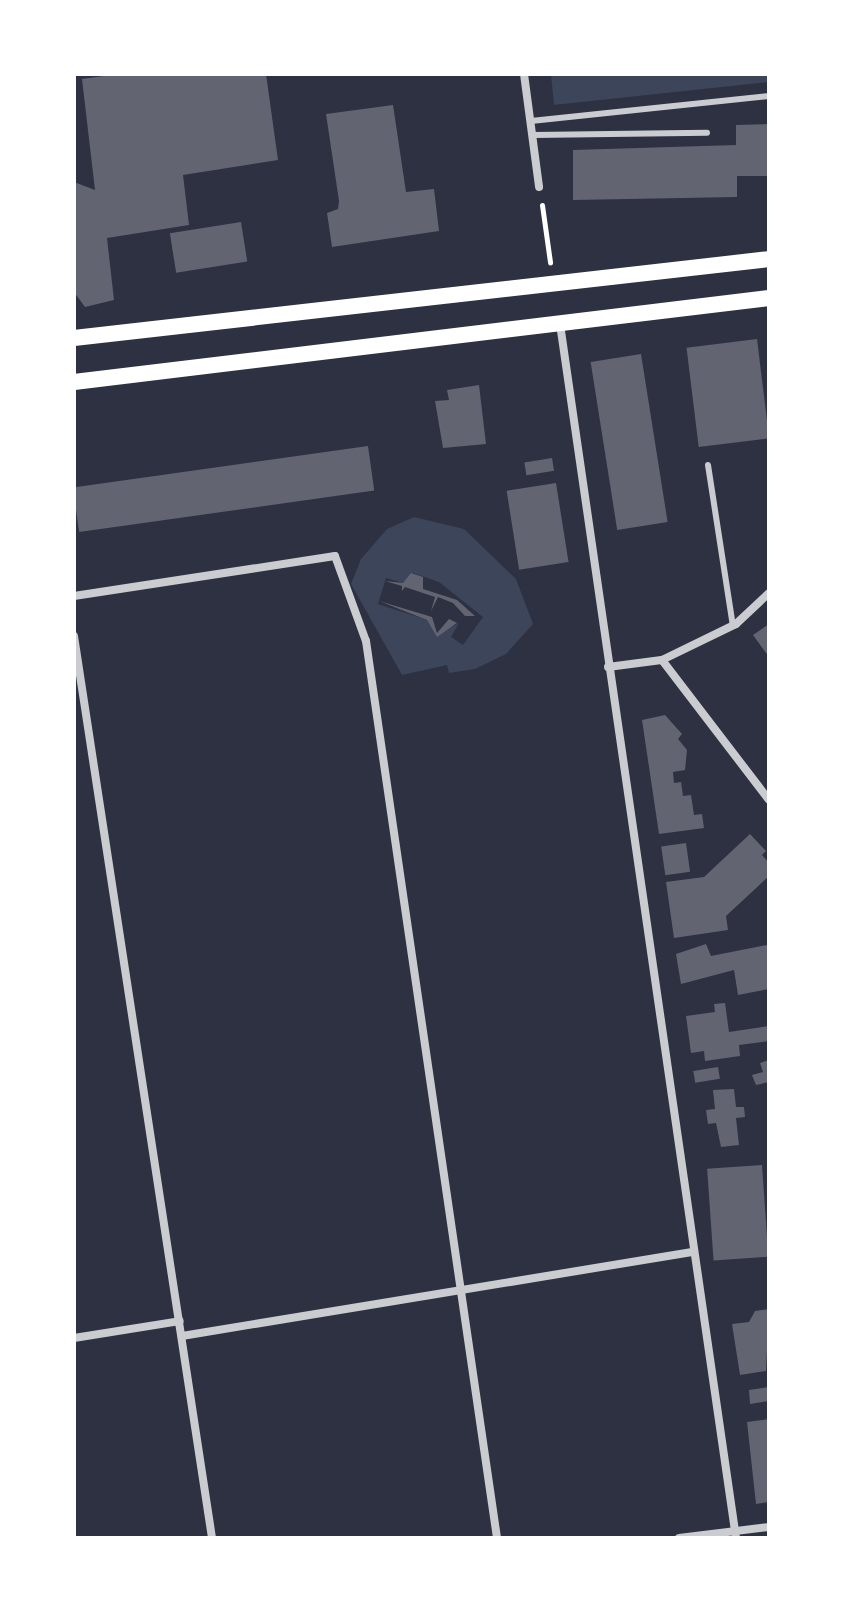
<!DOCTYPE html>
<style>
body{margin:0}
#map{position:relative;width:843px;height:1612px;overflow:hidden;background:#2d3142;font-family:Commissioner,sans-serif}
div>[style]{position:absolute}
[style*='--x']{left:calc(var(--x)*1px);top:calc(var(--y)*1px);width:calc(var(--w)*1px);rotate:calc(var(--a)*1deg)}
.green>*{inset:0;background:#3c4559}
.building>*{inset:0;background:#626471;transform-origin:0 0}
.path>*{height:5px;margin:-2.5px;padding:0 2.5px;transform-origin:2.5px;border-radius:2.5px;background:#fff}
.service>*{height:6px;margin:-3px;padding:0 3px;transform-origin:3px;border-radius:3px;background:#caccd0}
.minor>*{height:8px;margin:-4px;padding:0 4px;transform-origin:4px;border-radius:4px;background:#caccd0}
.secondary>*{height:16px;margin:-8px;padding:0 8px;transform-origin:8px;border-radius:8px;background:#fff}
span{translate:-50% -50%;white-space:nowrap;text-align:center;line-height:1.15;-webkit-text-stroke:8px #fff;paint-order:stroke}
.frame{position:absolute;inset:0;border:76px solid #fff;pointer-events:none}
</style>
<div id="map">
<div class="green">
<div style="clip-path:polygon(551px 74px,769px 74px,769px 82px,554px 105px)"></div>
<div style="clip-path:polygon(evenodd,414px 517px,464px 529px,516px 579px,533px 624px,506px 654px,475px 669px,449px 673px,447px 665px,402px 675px,351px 584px,361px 559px,387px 529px,414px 517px,413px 573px,439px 582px,483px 617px,463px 645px,451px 637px,459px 623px,437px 635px,427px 620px,378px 604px,386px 578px,403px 583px,413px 573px)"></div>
</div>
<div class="building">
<div style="clip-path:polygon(118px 74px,266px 74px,278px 160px,183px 175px,189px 225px,107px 238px,114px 300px,85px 307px,74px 292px,74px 182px,95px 190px,82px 79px)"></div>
<div style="clip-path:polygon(393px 105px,406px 192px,434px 189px,439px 231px,332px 247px,327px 213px,338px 209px,339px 201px,326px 114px)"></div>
<div style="clip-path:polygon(769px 124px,769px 176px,737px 176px,737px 197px,573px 200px,573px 150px,736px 145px,736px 125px)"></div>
<div style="left:241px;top:222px;width:40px;height:72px;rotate:81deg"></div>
<div style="left:757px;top:339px;width:100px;height:71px;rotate:83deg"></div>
<div style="left:641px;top:354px;width:170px;height:51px;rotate:81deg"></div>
<div style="clip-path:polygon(479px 385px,486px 444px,443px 448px,435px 401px,449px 400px,447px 390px)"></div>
<div style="left:368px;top:446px;width:45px;height:298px;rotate:82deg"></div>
<div style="left:552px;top:458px;width:13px;height:28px;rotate:81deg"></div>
<div style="left:556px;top:483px;width:80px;height:50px;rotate:81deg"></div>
<div style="clip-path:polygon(411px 573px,423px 577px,423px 589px,457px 600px,475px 616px,465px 616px,453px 603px,438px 597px,431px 611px,435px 597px,405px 587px,402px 591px,402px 586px,385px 581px,403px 583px)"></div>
<div style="clip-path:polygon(379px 601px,432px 617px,437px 633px,449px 619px,457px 623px,437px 637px,427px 620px)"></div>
<div style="clip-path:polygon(769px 624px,769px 657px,753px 635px)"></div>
<div style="clip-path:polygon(665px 715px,682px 734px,678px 739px,687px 750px,685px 770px,673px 772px,674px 783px,681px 782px,683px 796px,691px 795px,694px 815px,702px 814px,704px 828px,659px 834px,642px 720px)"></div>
<div style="clip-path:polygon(750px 834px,766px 851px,762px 855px,769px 863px,769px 876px,726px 916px,728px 930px,674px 938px,666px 882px,704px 877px)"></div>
<div style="left:686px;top:843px;width:29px;height:25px;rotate:82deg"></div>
<div style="clip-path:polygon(706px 944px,711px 956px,767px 945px,769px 989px,738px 995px,734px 970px,681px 984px,676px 954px)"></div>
<div style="clip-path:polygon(725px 1003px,729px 1032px,769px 1026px,769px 1041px,739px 1045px,740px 1056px,705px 1061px,704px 1051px,691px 1053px,686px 1016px,715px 1012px,714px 1004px)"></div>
<div style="clip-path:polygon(769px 1060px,769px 1082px,756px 1085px,752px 1075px,763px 1072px,760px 1063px)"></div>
<div style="left:718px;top:1067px;width:12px;height:25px;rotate:81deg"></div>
<div style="clip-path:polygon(734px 1089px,736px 1107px,744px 1107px,745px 1117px,736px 1118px,739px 1145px,721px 1147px,716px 1123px,708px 1124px,706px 1110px,715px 1109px,713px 1090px)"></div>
<div style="left:762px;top:1165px;width:92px;height:55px;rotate:86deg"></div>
<div style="clip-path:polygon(769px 1309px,766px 1371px,740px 1375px,732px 1324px,749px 1322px,755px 1311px)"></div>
<div style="clip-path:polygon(769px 1387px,769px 1401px,750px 1404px,749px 1390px)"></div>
<div style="clip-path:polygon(769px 1419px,769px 1502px,756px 1504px,747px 1422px)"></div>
</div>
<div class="path">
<div style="--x:542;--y:205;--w:58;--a:82"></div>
</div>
<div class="service">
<div style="--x:531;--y:121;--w:239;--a:-6"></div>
<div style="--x:533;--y:135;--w:174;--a:-0.7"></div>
<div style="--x:708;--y:465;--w:163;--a:81.2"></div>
</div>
<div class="minor">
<div style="--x:524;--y:74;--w:114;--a:82.4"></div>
<div style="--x:560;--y:324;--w:1227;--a:81.75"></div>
<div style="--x:74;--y:596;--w:264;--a:-8.7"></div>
<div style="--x:335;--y:556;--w:90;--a:70"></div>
<div style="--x:366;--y:641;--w:907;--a:81.69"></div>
<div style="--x:74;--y:636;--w:912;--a:81.3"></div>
<div style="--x:662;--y:660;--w:82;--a:-25.9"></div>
<div style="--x:736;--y:624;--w:45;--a:-43.2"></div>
<div style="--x:608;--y:667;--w:54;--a:-7.4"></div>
<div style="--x:662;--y:660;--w:176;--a:52.6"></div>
<div style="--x:182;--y:1336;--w:517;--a:-9.35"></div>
<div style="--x:74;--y:1338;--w:107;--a:-9.1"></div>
<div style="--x:679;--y:1538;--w:91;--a:-7"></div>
</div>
<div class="secondary">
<div style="--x:74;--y:338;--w:699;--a:-6.48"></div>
<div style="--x:74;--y:382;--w:700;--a:-6.89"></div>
</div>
<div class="frame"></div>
</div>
